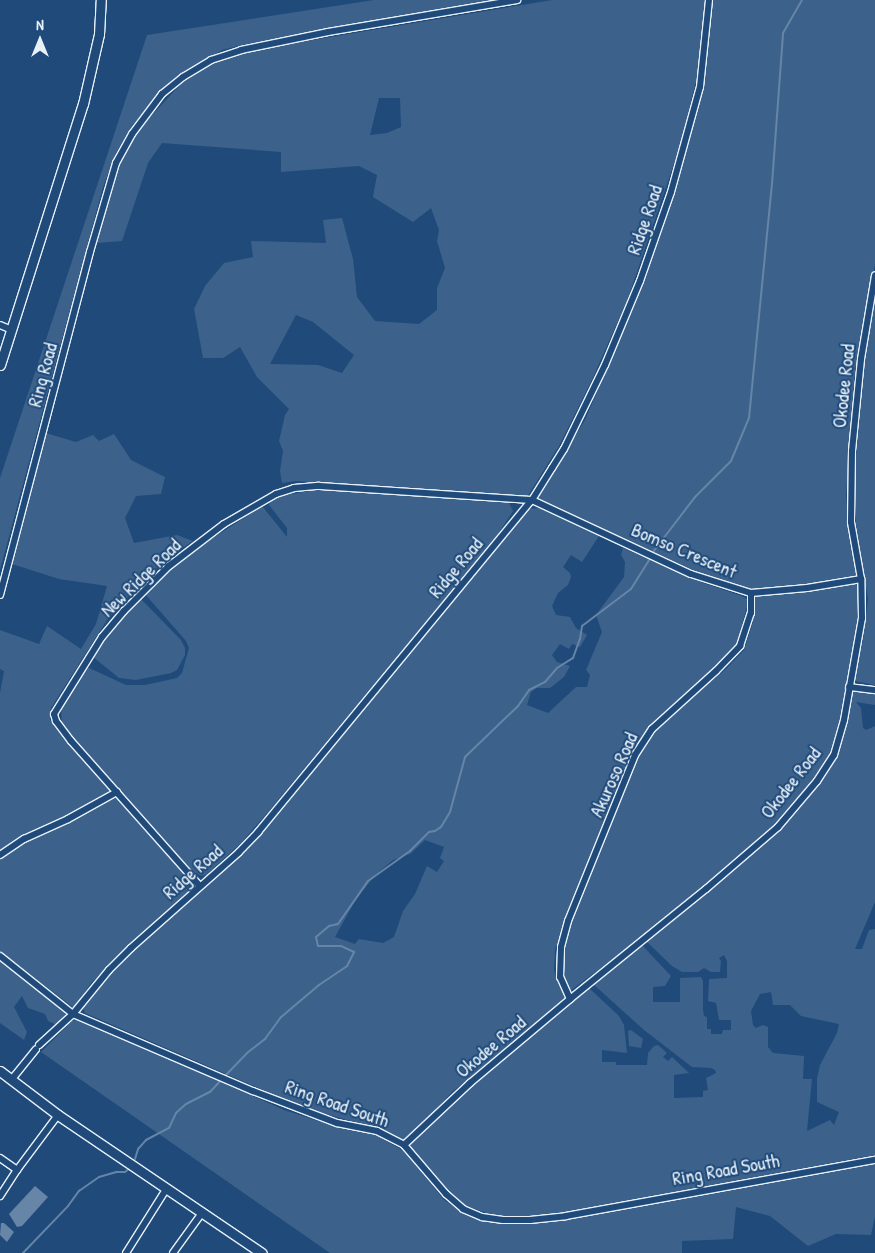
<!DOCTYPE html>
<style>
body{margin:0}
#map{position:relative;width:875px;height:1253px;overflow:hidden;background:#1f4a7a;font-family:"Patrick Hand",sans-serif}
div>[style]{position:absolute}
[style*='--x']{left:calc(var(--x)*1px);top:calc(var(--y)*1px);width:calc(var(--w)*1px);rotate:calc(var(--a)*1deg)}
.green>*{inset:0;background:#3c628c}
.water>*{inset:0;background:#6685a7}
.stream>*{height:2px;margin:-1px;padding:0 1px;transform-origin:1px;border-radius:1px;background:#6685a7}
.roads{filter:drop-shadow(1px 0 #e8f1f8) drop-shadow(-1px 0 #e8f1f8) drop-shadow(0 1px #e8f1f8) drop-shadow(0 -1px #e8f1f8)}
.street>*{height:6px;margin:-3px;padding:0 3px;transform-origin:3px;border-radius:3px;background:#1f4a7a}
.secondary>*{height:9px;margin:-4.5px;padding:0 4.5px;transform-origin:4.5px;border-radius:4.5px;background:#1f4a7a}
span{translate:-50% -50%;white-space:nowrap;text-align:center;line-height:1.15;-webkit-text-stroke:4px #1f4a7a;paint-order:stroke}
.street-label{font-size:19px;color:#e8f1f8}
.north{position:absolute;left:15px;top:15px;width:50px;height:50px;-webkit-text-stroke:4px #1f4a7a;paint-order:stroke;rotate:0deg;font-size:14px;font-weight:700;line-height:20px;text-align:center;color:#e8f1f8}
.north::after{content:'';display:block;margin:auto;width:18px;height:22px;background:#e8f1f8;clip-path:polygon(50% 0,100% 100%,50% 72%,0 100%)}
</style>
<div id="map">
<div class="green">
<div style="clip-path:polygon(374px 0,505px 0,242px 45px,222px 50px,186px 72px,165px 88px,131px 127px,116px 153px,103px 187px,0 570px,0 478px,147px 35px)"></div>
<div style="clip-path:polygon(evenodd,552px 0,705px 0,699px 69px,680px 146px,627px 301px,590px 384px,559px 446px,527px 497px,296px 481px,282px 483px,280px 471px,283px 451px,279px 441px,285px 415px,289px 409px,257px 377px,240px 347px,223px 358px,203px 358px,194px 309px,205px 286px,224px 263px,253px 257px,251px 241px,326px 243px,323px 220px,342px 218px,353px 259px,357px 297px,375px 321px,419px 324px,437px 310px,437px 288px,445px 268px,437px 241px,439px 230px,431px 208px,413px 222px,373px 197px,377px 175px,359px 166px,281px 172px,281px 152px,162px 143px,148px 163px,122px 241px,97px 243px,116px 171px,125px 150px,138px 130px,180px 85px,203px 69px,224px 58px,252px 50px,552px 0,379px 98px,400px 98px,401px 127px,387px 133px,370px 135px,379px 98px,552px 0,296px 315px,313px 322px,354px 355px,342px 373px,318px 365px,270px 364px,296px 315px)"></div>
<div style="clip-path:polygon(712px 0,875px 0,875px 264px,855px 371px,846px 496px,851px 547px,856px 566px,856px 576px,853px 577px,785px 588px,748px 589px,727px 585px,541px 502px,538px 498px,538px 495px,585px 420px,646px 277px,672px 199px,703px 89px)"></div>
<div style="clip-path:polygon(875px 293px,875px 685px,855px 681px,854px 677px,863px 640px,868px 599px,856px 525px,856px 455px,868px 326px)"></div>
<div style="clip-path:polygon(46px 433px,76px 442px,93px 435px,99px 441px,114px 434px,131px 460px,165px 477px,161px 494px,136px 496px,125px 518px,134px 543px,177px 535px,193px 541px,169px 557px,137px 587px,107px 620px,51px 708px,50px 720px,111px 789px,110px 793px,70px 814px,68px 820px,117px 797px,184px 871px,190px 882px,189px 891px,132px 942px,91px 983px,74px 1008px,0 951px,0 693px,4px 671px,0 669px,0 630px,39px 644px,47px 626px,81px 649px,96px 624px,107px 586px,59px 579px,12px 564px)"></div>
<div style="clip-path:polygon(315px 490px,486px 499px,509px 503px,513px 511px,496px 537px,268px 812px,240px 844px,206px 875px,201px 876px,190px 870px,66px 731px,62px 725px,61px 707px,87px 667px,126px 685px,145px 685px,177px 678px,182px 673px,189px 648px,186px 641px,145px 594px,147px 591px,181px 559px,262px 506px,287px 537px,287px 528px,269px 505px,270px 502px,280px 496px)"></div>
<div style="clip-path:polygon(evenodd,539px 508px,599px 536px,582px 562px,571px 555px,563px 567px,570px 573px,571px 577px,568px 585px,558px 593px,552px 606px,556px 615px,570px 617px,576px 628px,587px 635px,580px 647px,572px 644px,569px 649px,560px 644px,552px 655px,557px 662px,570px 666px,564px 677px,550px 688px,537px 688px,531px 692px,527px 705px,548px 713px,576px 687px,587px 687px,590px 675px,586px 670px,602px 632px,596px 615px,624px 577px,625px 562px,621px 555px,623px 548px,703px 583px,742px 596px,747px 599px,748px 603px,736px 646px,728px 656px,647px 731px,628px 764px,555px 950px,554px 970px,559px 985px,566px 996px,563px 1002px,452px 1092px,429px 1118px,402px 1141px,380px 1129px,307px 1109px,85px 1013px,83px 1008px,86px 1001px,109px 972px,262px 833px,528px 509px,539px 508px,425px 840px,444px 847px,440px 858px,444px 861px,437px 872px,427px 866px,415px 894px,403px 911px,394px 937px,383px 943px,359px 939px,355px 944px,335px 937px,355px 901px,375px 875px,393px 860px,410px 854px,425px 840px)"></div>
<div style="clip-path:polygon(854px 583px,860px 587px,859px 613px,839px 724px,830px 753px,823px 765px,790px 809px,766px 833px,638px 940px,570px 991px,564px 980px,561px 968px,569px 927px,634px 763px,645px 742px,658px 726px,726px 669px,744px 650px,753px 622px,754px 596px,793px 593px)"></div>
<div style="clip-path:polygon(140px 598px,181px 640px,185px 648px,185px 655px,177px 670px,171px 673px,136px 680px,119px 678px,93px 657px,103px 640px)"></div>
<div style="clip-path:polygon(evenodd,852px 690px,875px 693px,875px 705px,856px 702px,861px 708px,863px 728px,866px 730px,875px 726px,875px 902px,855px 949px,862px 949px,869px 930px,875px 929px,875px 1155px,562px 1213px,519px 1217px,496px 1216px,463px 1205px,452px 1196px,411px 1149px,411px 1144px,483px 1075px,589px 988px,619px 1016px,624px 1025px,627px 1053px,602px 1050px,602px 1062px,616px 1062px,616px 1065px,647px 1065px,648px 1053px,654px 1046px,658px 1045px,667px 1053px,663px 1057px,668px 1061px,672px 1057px,689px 1073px,674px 1075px,674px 1098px,703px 1097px,703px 1091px,708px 1090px,706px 1078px,716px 1073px,715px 1070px,711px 1068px,692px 1067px,644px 1030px,593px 984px,641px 944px,671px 976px,665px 986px,653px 987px,653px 1002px,680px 1002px,680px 978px,701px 977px,703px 981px,703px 1009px,704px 1016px,707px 1017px,707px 1029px,711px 1029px,711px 1034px,722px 1034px,723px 1030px,731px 1030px,731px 1020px,719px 1020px,716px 1003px,708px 1001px,709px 979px,727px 978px,727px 961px,724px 955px,719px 958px,721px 961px,720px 972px,711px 972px,704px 968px,698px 972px,682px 972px,672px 966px,647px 942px,784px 825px,815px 788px,838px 752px,849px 714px,852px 690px,771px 992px,773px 1005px,790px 1005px,801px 1016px,839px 1024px,837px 1033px,820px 1065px,817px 1078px,817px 1102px,839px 1112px,834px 1125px,830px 1120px,807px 1131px,812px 1079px,803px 1079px,804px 1056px,773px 1053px,768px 1047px,768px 1027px,763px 1025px,756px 1028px,753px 1025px,751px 1011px,760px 994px,771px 992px)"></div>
<div style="clip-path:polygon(0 960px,62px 1008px,65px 1014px,64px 1019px,57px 1025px,48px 1021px,45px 1014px,28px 1008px,22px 996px,14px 1007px,27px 1032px,24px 1040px,0 1023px)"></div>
<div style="clip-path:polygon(80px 1019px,284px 1110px,331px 1125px,375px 1135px,404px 1151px,444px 1200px,462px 1212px,488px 1222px,528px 1222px,875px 1164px,875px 1216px,871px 1235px,836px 1234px,808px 1246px,770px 1216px,736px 1207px,733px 1239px,682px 1241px,682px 1253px,330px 1253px,41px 1052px,72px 1021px)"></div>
<div style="clip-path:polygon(631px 1030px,643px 1039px,641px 1048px,629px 1046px,628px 1031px)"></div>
</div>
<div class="water">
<div style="clip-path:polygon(35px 1186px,48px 1197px,22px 1226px,17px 1227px,9px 1214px)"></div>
<div style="clip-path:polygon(1px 1223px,4px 1223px,14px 1232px,7px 1242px,0 1235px)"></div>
</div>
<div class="stream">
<div style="--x:653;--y:552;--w:69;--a:-52.6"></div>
<div style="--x:695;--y:497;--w:51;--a:-45"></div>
<div style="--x:731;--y:461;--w:47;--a:-67.3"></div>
<div style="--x:749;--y:418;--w:235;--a:-84.4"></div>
<div style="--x:772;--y:184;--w:151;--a:-85.8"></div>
<div style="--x:783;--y:33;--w:38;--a:-60"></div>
<div style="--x:224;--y:1077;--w:33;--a:-46"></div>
<div style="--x:247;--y:1053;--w:23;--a:-38"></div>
<div style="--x:265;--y:1039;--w:26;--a:-54"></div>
<div style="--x:280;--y:1018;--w:51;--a:-40.2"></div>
<div style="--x:319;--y:985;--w:34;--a:-34"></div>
<div style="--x:347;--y:966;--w:16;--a:-63"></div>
<div style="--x:354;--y:952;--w:14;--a:-155"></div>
<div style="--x:341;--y:946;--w:23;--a:180"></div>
<div style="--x:318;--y:946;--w:9;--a:-103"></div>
<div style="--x:316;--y:937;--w:17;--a:-40"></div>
<div style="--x:329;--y:926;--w:9;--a:-13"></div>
<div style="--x:338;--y:924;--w:52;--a:-55.1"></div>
<div style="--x:368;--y:881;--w:52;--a:-35.5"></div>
<div style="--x:410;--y:851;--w:27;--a:-45"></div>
<div style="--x:429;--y:832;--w:6;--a:-9"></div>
<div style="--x:435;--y:831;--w:7;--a:-34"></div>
<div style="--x:441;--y:827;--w:17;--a:-59"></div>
<div style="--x:450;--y:812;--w:57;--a:-74.7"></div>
<div style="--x:465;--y:757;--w:74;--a:-43.9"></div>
<div style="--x:518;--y:706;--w:19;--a:-55"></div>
<div style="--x:529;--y:690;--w:18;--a:-27"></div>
<div style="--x:545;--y:682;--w:18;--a:-49"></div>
<div style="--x:557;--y:668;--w:19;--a:-32"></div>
<div style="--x:573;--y:658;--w:20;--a:-70"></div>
<div style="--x:580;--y:639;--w:13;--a:-81"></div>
<div style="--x:582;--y:626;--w:61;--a:-37.1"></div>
<div style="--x:631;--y:589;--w:36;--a:-58"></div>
<div style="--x:135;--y:1159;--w:10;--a:-73"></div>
<div style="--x:138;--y:1149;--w:12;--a:-48"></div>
<div style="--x:146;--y:1140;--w:26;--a:-28"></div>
<div style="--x:169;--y:1128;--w:17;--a:-65"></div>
<div style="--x:176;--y:1113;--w:13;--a:-42"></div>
<div style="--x:186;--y:1104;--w:27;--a:-27"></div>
<div style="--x:210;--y:1092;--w:16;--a:-47"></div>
<div style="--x:23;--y:1253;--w:65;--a:-46.2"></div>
<div style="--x:68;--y:1206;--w:19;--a:-54"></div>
<div style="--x:79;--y:1191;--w:24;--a:-35"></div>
<div style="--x:99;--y:1177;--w:19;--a:-16"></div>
<div style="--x:117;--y:1172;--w:8;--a:0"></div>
<div style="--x:125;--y:1172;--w:6;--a:-39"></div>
</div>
<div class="roads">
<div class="street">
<div style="--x:0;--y:325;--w:13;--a:23"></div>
<div style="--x:0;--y:595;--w:355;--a:-75.3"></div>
<div style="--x:90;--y:252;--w:93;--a:-73.7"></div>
<div style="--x:116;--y:163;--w:33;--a:-61"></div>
<div style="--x:132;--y:134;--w:50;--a:-53.1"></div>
<div style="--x:162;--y:94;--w:27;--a:-39"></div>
<div style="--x:183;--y:77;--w:33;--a:-31"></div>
<div style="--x:211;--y:60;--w:32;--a:-18"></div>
<div style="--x:241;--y:50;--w:89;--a:-11.7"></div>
<div style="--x:328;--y:32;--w:192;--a:-9.6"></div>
<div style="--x:849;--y:687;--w:26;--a:7"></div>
<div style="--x:0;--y:855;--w:29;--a:-34"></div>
<div style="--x:24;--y:839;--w:48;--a:-24.4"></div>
<div style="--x:68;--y:819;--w:56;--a:-28.9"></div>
<div style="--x:199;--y:885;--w:193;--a:-131.6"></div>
<div style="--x:71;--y:741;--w:25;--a:-127"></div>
<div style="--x:56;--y:721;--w:7;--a:-106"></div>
<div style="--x:54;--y:714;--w:91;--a:-58.1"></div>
<div style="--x:102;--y:637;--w:34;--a:-50"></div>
<div style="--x:124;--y:611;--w:64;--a:-45"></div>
<div style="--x:169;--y:566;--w:69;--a:-37.4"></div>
<div style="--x:224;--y:524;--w:60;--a:-30"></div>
<div style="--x:276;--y:494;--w:19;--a:-18"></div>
<div style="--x:294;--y:488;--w:25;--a:-5"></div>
<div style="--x:319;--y:486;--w:213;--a:3.8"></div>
<div style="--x:532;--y:500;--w:175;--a:25"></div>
<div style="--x:691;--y:574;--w:63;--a:17.6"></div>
<div style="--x:751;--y:593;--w:56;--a:-5.1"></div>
<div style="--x:807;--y:588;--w:55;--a:-9.5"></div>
<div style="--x:0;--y:956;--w:93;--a:38.5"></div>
<div style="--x:73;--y:1014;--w:196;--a:23.2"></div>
<div style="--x:253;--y:1091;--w:90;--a:20.9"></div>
<div style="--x:337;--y:1123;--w:41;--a:11.3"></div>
<div style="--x:377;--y:1131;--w:30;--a:27"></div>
<div style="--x:404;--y:1145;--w:65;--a:49.4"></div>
<div style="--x:446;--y:1194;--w:23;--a:41"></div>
<div style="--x:463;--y:1209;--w:21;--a:23"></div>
<div style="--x:482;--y:1217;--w:21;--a:8"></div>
<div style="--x:503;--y:1220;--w:27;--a:0"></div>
<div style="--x:530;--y:1220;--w:36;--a:-6"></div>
<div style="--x:566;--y:1216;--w:314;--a:-10.3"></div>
<div style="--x:570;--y:999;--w:24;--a:-114"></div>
<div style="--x:560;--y:977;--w:30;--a:-88"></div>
<div style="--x:561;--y:947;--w:27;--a:-75"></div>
<div style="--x:568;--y:921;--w:179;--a:-68"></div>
<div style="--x:635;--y:755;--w:31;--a:-57"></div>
<div style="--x:652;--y:729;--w:86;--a:-42.2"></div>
<div style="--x:716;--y:671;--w:35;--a:-46"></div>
<div style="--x:740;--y:646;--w:35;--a:-72"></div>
<div style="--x:751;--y:613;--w:20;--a:-90"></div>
<div style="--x:39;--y:1045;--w:46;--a:-42.4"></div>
<div style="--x:73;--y:1014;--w:57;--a:-50.7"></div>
<div style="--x:109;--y:970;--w:31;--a:-45"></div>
<div style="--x:131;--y:948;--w:144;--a:-41.6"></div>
<div style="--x:239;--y:852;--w:28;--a:-46"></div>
<div style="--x:258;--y:832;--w:430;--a:-50.5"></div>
<div style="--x:532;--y:500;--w:38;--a:-58"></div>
<div style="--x:552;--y:468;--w:22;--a:-58"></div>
<div style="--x:564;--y:449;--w:93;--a:-64"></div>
<div style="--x:605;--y:365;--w:91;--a:-67.4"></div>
<div style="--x:640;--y:281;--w:94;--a:-70.8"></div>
<div style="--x:671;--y:192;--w:109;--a:-74.6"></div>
<div style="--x:700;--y:87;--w:87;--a:-84.1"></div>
<div style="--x:12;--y:1079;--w:38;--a:-51"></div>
<div style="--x:404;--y:1145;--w:91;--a:-43.2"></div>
<div style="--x:470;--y:1083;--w:131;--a:-40"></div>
<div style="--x:570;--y:999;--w:175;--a:-39"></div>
<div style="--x:706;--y:889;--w:95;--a:-40.7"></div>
<div style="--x:778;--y:827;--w:60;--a:-49.7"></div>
<div style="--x:817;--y:781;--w:31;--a:-57"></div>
<div style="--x:834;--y:755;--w:36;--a:-74"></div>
<div style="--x:844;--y:720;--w:104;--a:-80"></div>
<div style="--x:862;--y:618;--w:39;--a:-91"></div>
<div style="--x:861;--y:579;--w:58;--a:-100"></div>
<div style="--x:851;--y:522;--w:71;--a:-89.2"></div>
<div style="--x:852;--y:451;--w:92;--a:-84.4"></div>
<div style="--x:861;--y:359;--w:85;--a:-80.5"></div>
<div style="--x:0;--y:1158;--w:21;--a:35"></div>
<div style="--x:0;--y:1196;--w:31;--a:-57"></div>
<div style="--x:17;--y:1170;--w:69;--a:-53.3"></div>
<div style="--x:126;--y:1253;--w:77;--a:-57.8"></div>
<div style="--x:173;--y:1253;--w:49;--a:-54.1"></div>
</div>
<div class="secondary">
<div style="--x:0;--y:365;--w:274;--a:-72.4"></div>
<div style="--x:83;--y:104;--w:72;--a:-77.1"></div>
<div style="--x:99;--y:34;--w:34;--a:-87"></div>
<div style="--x:0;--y:1071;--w:73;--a:37.2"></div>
<div style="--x:58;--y:1115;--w:246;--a:34.1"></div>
</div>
</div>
<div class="street-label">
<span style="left:645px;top:220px;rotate:-71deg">Ridge Road</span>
<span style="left:43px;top:375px;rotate:-75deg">Ring Road</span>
<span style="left:844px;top:386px;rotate:-84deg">Okodee Road</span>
<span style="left:684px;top:551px;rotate:23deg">Bomso Crescent</span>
<span style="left:456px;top:568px;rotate:-50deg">Ridge Road</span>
<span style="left:141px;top:578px;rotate:-44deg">New Ridge Road</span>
<span style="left:614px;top:775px;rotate:-66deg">Akuroso Road</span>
<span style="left:791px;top:783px;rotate:-52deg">Okodee Road</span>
<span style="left:193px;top:872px;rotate:-41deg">Ridge Road</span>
<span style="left:491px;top:1047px;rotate:-40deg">Okodee Road</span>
<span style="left:337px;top:1104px;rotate:19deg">Ring Road South</span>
<span style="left:726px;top:1170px;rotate:-10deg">Ring Road South</span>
</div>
<div class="north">N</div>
</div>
